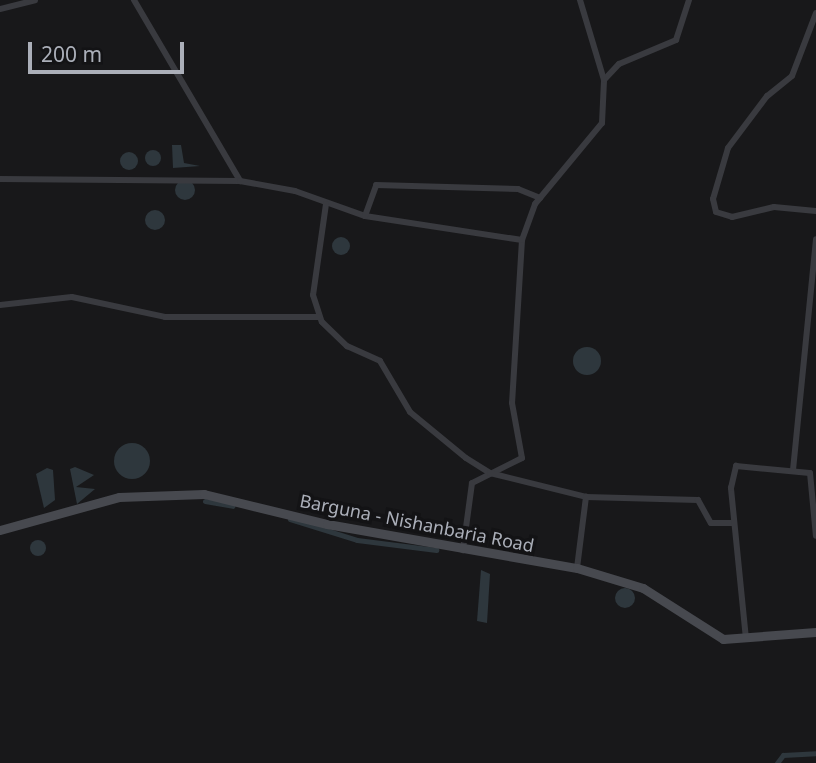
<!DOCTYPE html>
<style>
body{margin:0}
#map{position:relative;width:816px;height:763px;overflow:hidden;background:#18181a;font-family:"Noto Sans",sans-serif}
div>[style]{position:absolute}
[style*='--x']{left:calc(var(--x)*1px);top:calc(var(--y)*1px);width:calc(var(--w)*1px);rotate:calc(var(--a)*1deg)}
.water>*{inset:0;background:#2e373d}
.round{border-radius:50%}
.canal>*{height:5px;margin:-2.5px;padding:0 2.5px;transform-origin:2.5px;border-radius:2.5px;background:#2e373d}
.street>*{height:6px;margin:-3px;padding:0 3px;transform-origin:3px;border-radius:3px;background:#393a3f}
.secondary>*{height:9px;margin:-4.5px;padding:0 4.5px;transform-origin:4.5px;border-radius:4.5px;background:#47494f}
span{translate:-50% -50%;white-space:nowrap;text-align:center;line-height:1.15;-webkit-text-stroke:7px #131315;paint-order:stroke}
.street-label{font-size:18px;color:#abafb9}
.scale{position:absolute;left:28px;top:42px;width:156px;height:32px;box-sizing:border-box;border:4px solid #abafb9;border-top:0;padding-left:9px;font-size:21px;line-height:24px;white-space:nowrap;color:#abafb9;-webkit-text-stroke:5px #131315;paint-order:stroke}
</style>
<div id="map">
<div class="water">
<div style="clip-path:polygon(172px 145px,181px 145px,184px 163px,200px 166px,173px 168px)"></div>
<div class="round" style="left:145px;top:150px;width:16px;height:16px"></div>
<div class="round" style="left:120px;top:152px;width:18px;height:18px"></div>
<div class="round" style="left:175px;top:180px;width:20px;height:20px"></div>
<div class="round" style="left:145px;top:210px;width:20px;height:20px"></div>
<div class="round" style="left:332px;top:237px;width:18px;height:18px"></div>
<div class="round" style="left:573px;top:347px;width:28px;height:28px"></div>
<div class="round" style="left:114px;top:443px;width:36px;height:36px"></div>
<div style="clip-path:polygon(75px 467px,94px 475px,76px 487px,95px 489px,77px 504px,70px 469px)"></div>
<div style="clip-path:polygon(47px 468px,53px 470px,55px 500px,44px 508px,36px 474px)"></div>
<div class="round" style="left:30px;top:540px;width:16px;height:16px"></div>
<div style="clip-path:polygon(481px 570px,490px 574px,487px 623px,477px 621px)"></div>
<div class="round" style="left:615px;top:588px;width:20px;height:20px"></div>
</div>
<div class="canal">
<div style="--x:205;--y:501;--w:28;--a:10"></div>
<div style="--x:290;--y:519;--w:70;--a:17.4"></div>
<div style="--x:357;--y:540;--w:80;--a:7.2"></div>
<div style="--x:777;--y:763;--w:10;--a:-53"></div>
<div style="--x:783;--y:755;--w:33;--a:-3"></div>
</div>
<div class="street">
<div style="--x:134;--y:0;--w:210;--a:59.6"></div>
<div style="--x:0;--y:9;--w:36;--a:-14"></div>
<div style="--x:816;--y:13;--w:67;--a:110.9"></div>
<div style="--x:792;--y:76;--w:32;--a:141"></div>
<div style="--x:767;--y:96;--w:65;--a:126.9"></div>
<div style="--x:728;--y:148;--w:53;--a:106.4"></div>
<div style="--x:713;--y:199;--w:13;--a:77"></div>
<div style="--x:716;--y:212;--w:17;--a:17"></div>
<div style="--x:732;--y:217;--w:43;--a:-13.4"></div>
<div style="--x:774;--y:207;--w:42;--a:5.4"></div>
<div style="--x:604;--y:80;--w:22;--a:-47"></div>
<div style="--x:619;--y:64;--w:62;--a:-22.8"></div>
<div style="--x:676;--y:40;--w:42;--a:-72"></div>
<div style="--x:0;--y:179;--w:240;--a:0.5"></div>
<div style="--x:240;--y:181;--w:56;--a:10.3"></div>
<div style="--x:295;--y:191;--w:74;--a:19.7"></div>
<div style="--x:365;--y:216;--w:159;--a:8.7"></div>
<div style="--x:522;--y:240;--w:163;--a:93.5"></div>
<div style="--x:512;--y:403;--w:56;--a:79.7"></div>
<div style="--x:522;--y:458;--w:56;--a:153.4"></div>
<div style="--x:472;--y:483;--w:68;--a:97.7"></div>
<div style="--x:326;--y:204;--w:92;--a:98.1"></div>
<div style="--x:313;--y:295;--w:28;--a:72"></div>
<div style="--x:322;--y:322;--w:35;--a:44"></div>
<div style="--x:347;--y:346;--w:36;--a:24"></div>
<div style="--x:380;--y:361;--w:59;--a:59.5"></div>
<div style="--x:410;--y:412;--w:72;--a:39.4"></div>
<div style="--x:466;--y:458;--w:28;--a:32"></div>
<div style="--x:490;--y:473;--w:99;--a:14"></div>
<div style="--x:365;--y:216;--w:33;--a:-70"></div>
<div style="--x:376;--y:185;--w:142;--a:1.6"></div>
<div style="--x:518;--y:189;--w:24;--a:22"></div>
<div style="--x:522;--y:240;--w:38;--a:-70"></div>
<div style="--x:535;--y:204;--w:105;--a:-50.4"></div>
<div style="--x:602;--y:123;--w:43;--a:-87.3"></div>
<div style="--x:604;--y:80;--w:84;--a:-106.7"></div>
<div style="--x:0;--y:305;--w:72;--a:-6.3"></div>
<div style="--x:72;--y:297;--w:95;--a:12.1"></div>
<div style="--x:165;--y:317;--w:154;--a:0"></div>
<div style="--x:793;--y:470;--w:232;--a:-84.3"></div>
<div style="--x:577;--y:568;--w:72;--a:-82.8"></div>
<div style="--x:586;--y:497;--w:112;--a:1.5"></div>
<div style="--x:698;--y:500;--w:26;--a:61"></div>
<div style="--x:711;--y:523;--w:23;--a:0"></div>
<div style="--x:746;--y:639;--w:152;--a:-95.7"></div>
<div style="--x:731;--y:488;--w:23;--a:-77"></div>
<div style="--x:736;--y:466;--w:74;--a:5.4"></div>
<div style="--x:810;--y:473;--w:63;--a:84.6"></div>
</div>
<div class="secondary">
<div style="--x:0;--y:530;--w:123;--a:-15.5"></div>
<div style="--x:119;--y:497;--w:85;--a:-2"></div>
<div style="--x:204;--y:494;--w:127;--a:13.7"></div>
<div style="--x:327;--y:524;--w:254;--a:10"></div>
<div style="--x:577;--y:568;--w:69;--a:16.9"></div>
<div style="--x:643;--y:588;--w:95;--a:32.5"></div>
<div style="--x:723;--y:639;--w:93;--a:-4.3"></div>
</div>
<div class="street-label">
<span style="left:417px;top:523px;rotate:11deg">Barguna - Nishanbaria Road</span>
</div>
<div class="scale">200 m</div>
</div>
